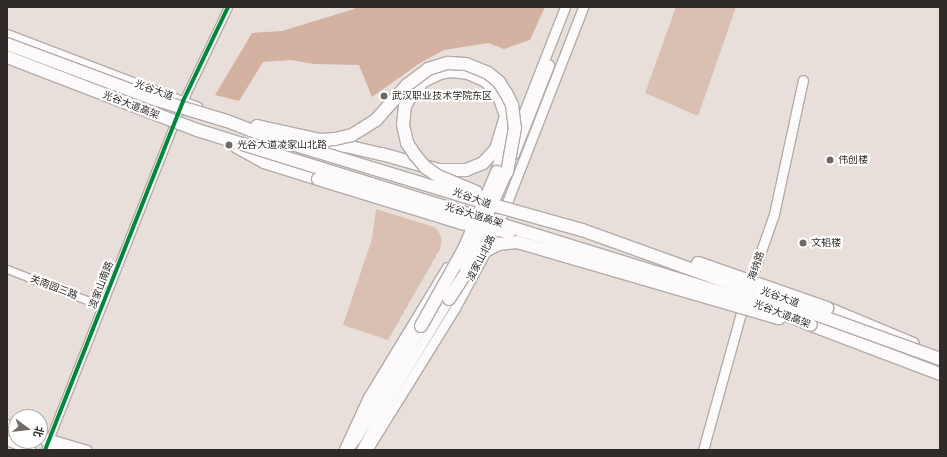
<!DOCTYPE html>
<meta charset="utf-8">
<style>
body{margin:0}
#map{position:relative;width:947px;height:457px;overflow:hidden;background:#e8dfdb;font-family:Montserrat,"Noto Sans SC",sans-serif}
div>[style]{position:absolute}
[style*='--x']{left:calc(var(--x)*1px);top:calc(var(--y)*1px);width:calc(var(--w)*1px);rotate:calc(var(--a)*1deg)}
.green>*{inset:0;background:#d9c0b2}
.forest>*{inset:0;background:#d3b2a1}
.roads{filter:drop-shadow(1px 0 #b3aca9) drop-shadow(-1px 0 #b3aca9) drop-shadow(0 1px #b3aca9) drop-shadow(0 -1px #b3aca9)}
.street>*{height:7px;margin:-3.5px;padding:0 3.5px;transform-origin:3.5px;border-radius:3.5px;background:#fcfafa}
.secondary>*{height:9px;margin:-4.5px;padding:0 4.5px;transform-origin:4.5px;border-radius:4.5px;background:#fcfafa}
.primary>*{height:10px;margin:-5px;padding:0 5px;transform-origin:5px;border-radius:5px;background:#fcfafa}
.highway>*{height:12px;margin:-6px;padding:0 6px;transform-origin:6px;border-radius:6px;background:#fcfafa}
.bridges{filter:drop-shadow(1px 0 #b3aca9) drop-shadow(-1px 0 #b3aca9) drop-shadow(0 1px #b3aca9) drop-shadow(0 -1px #b3aca9)}
.secondary-bridge>*{height:9px;margin:-4.5px;padding:0 4.5px;transform-origin:4.5px;border-radius:4.5px;background:#fcfafa}
.highway-bridge>*{height:12px;margin:-6px;padding:0 6px;transform-origin:6px;border-radius:6px;background:#fcfafa}
.cycleway>*{height:4px;margin:-2px;padding:0 2px;transform-origin:2px;border-radius:2px;background:#00873e}
.dots>*{width:11px;height:11px;translate:-50% -50%;box-sizing:border-box;border:2px solid #fff;border-radius:50%}
span{translate:-50% -50%;white-space:nowrap;text-align:center;line-height:1.15;-webkit-text-stroke:4px #fff;paint-order:stroke}
.street-label{font-size:10px;color:#302b28}
.poi-label{font-size:10px;color:#302b28}
.left{translate:0 -50%;text-align:left}
.frame{position:absolute;inset:0;border:8px solid #302b28;pointer-events:none}
.north{position:absolute;left:8px;top:409px;width:40px;height:40px;box-sizing:border-box;background:#fff;border:1px solid #acaaa9;border-radius:50%;rotate:105deg;font-size:11px;font-weight:700;line-height:16px;text-align:center;color:#302b28}
.north::after{content:'';display:block;margin:auto;width:14px;height:18px;background:#706a67;clip-path:polygon(50% 0,100% 100%,50% 72%,0 100%)}
</style>
<div id="map">
<div class="green">
<div style="clip-path:polygon(676px 7px,736px 7px,698px 116px,645px 93px)"></div>
<div style="clip-path:polygon(376px 209px,434px 227px,438px 230px,442px 240px,440px 249px,388px 340px,343px 325px,372px 239px)"></div>
</div>
<div class="forest">
<div style="clip-path:polygon(356px 7px,545px 7px,530px 40px,504px 49px,488px 43px,444px 50px,420px 63px,372px 97px,359px 65px,314px 64px,291px 60px,263px 62px,239px 101px,215px 95px,252px 33px,282px 31px,354px 9px)"></div>
</div>
<div class="roads">
<div class="street">
<div style="--x:7;--y:269;--w:102;--a:21.3"></div>
<div style="--x:45;--y:450;--w:375;--a:-68.4"></div>
<div style="--x:183;--y:101;--w:104;--a:-64.4"></div>
</div>
<div class="secondary">
<div style="--x:516;--y:132;--w:134;--a:-68.6"></div>
<div style="--x:514;--y:154;--w:96;--a:-68.5"></div>
<div style="--x:748;--y:288;--w:78;--a:-70.6"></div>
<div style="--x:774;--y:214;--w:137;--a:-77.8"></div>
<div style="--x:7;--y:424;--w:9;--a:18"></div>
<div style="--x:40;--y:436;--w:49;--a:16.6"></div>
<div style="--x:7;--y:440;--w:26;--a:23"></div>
<div style="--x:44;--y:440;--w:21;--a:28"></div>
<div style="--x:344;--y:449;--w:57;--a:-65.2"></div>
<div style="--x:368;--y:397;--w:152;--a:-58.7"></div>
<div style="--x:361;--y:450;--w:47;--a:-62.4"></div>
<div style="--x:383;--y:408;--w:127;--a:-58.8"></div>
<div style="--x:367;--y:450;--w:167;--a:-58.2"></div>
<div style="--x:455;--y:308;--w:55;--a:-61.6"></div>
<div style="--x:481;--y:260;--w:36;--a:-63"></div>
<div style="--x:497;--y:228;--w:237;--a:-68.7"></div>
<div style="--x:703;--y:450;--w:154;--a:-74.5"></div>
</div>
<div class="primary">
<div style="--x:7;--y:35;--w:204;--a:20.9"></div>
</div>
<div class="highway">
<div style="--x:410;--y:97;--w:21;--a:-51"></div>
<div style="--x:423;--y:81;--w:19;--a:-25"></div>
<div style="--x:440;--y:73;--w:10;--a:-11"></div>
<div style="--x:450;--y:71;--w:18;--a:6"></div>
<div style="--x:468;--y:73;--w:20;--a:24"></div>
<div style="--x:486;--y:81;--w:20;--a:49"></div>
<div style="--x:499;--y:96;--w:21;--a:71"></div>
<div style="--x:506;--y:116;--w:25;--a:88"></div>
<div style="--x:507;--y:141;--w:33;--a:108"></div>
<div style="--x:237;--y:147;--w:31;--a:29"></div>
<div style="--x:264;--y:162;--w:57;--a:17.5"></div>
<div style="--x:312;--y:148;--w:34;--a:-3"></div>
<div style="--x:346;--y:146;--w:37;--a:13"></div>
<div style="--x:382;--y:154;--w:58;--a:15.9"></div>
<div style="--x:438;--y:170;--w:28;--a:0"></div>
<div style="--x:466;--y:170;--w:18;--a:-22"></div>
<div style="--x:483;--y:163;--w:19;--a:-47"></div>
<div style="--x:496;--y:149;--w:34;--a:-73"></div>
<div style="--x:827;--y:308;--w:93;--a:22.7"></div>
<div style="--x:811;--y:325;--w:138;--a:20.8"></div>
<div style="--x:346;--y:450;--w:16;--a:-52"></div>
<div style="--x:356;--y:437;--w:129;--a:-59.6"></div>
</div>
</div>
<div class="bridges">
<div class="secondary-bridge">
<div style="--x:464;--y:268;--w:105;--a:-65.9"></div>
</div>
<div class="highway-bridge">
<div style="--x:7;--y:44;--w:157;--a:20.5"></div>
<div style="--x:154;--y:99;--w:76;--a:16.8"></div>
<div style="--x:227;--y:121;--w:42;--a:21"></div>
<div style="--x:266;--y:136;--w:245;--a:16.9"></div>
<div style="--x:500;--y:207;--w:85;--a:15.7"></div>
<div style="--x:582;--y:230;--w:381;--a:19.8"></div>
<div style="--x:7;--y:57;--w:204;--a:21"></div>
<div style="--x:197;--y:130;--w:601;--a:17.23"></div>
<div style="--x:771;--y:308;--w:43;--a:23"></div>
<div style="--x:410;--y:97;--w:10;--a:119"></div>
<div style="--x:405;--y:106;--w:19;--a:96"></div>
<div style="--x:403;--y:125;--w:18;--a:77"></div>
<div style="--x:407;--y:143;--w:14;--a:56"></div>
<div style="--x:415;--y:155;--w:16;--a:50"></div>
<div style="--x:425;--y:167;--w:16;--a:35"></div>
<div style="--x:438;--y:176;--w:41;--a:22.8"></div>
<div style="--x:257;--y:126;--w:65;--a:12.5"></div>
<div style="--x:320;--y:140;--w:15;--a:-4"></div>
<div style="--x:335;--y:139;--w:17;--a:-13"></div>
<div style="--x:352;--y:135;--w:28;--a:-32"></div>
<div style="--x:376;--y:120;--w:47;--a:-48.5"></div>
<div style="--x:407;--y:85;--w:26;--a:-37"></div>
<div style="--x:428;--y:69;--w:21;--a:-17"></div>
<div style="--x:448;--y:63;--w:18;--a:3"></div>
<div style="--x:466;--y:64;--w:24;--a:22"></div>
<div style="--x:488;--y:73;--w:14;--a:39"></div>
<div style="--x:499;--y:82;--w:13;--a:58"></div>
<div style="--x:506;--y:93;--w:13;--a:63"></div>
<div style="--x:512;--y:105;--w:23;--a:83"></div>
<div style="--x:515;--y:128;--w:45;--a:100.3"></div>
<div style="--x:318;--y:179;--w:150;--a:17.1"></div>
<div style="--x:461;--y:223;--w:49;--a:10.6"></div>
<div style="--x:698;--y:263;--w:137;--a:19.2"></div>
<div style="--x:449;--y:299;--w:48;--a:-57"></div>
<div style="--x:475;--y:259;--w:11;--a:-41"></div>
<div style="--x:483;--y:252;--w:18;--a:-27"></div>
<div style="--x:499;--y:244;--w:18;--a:-6"></div>
<div style="--x:517;--y:242;--w:273;--a:16.2"></div>
<div style="--x:421;--y:326;--w:88;--a:-60.8"></div>
<div style="--x:464;--y:249;--w:84;--a:-66.8"></div>
</div>
</div>
<div class="cycleway">
<div style="--x:45;--y:450;--w:375;--a:-68.4"></div>
<div style="--x:183;--y:101;--w:104;--a:-64.4"></div>
</div>
<div class="dots">
<div style="left:384px;top:96px;background:#706a67"></div>
<div style="left:229px;top:145px;background:#706a67"></div>
<div style="left:830px;top:160px;background:#706a67"></div>
<div style="left:803px;top:243px;background:#706a67"></div>
</div>
<div class="street-label">
<span style="left:154px;top:90px;rotate:20deg">光谷大道</span>
<span style="left:131px;top:105px;rotate:21deg">光谷大道高架</span>
<span style="left:472px;top:198px;rotate:20deg">光谷大道</span>
<span style="left:474px;top:215px;rotate:17deg">光谷大道高架</span>
<span style="left:481px;top:258px;rotate:-63deg">凌家山北路</span>
<span style="left:756px;top:266px;rotate:-71deg">海纳路</span>
<span style="left:101px;top:285px;rotate:-69deg">凌家山南路</span>
<span style="left:54px;top:287px;rotate:21deg">关南园三路</span>
<span style="left:780px;top:297px;rotate:20deg">光谷大道</span>
<span style="left:782px;top:314px;rotate:21deg">光谷大道高架</span>
</div>
<div class="poi-label">
<span class="left" style="left:392px;top:96px">武汉职业技术学院东区</span>
<span class="left" style="left:237px;top:145px">光谷大道凌家山北路</span>
<span class="left" style="left:838px;top:160px">伟创楼</span>
<span class="left" style="left:811px;top:243px">文韬楼</span>
</div>
<div class="frame"></div>
<div class="north">北</div>
</div>
